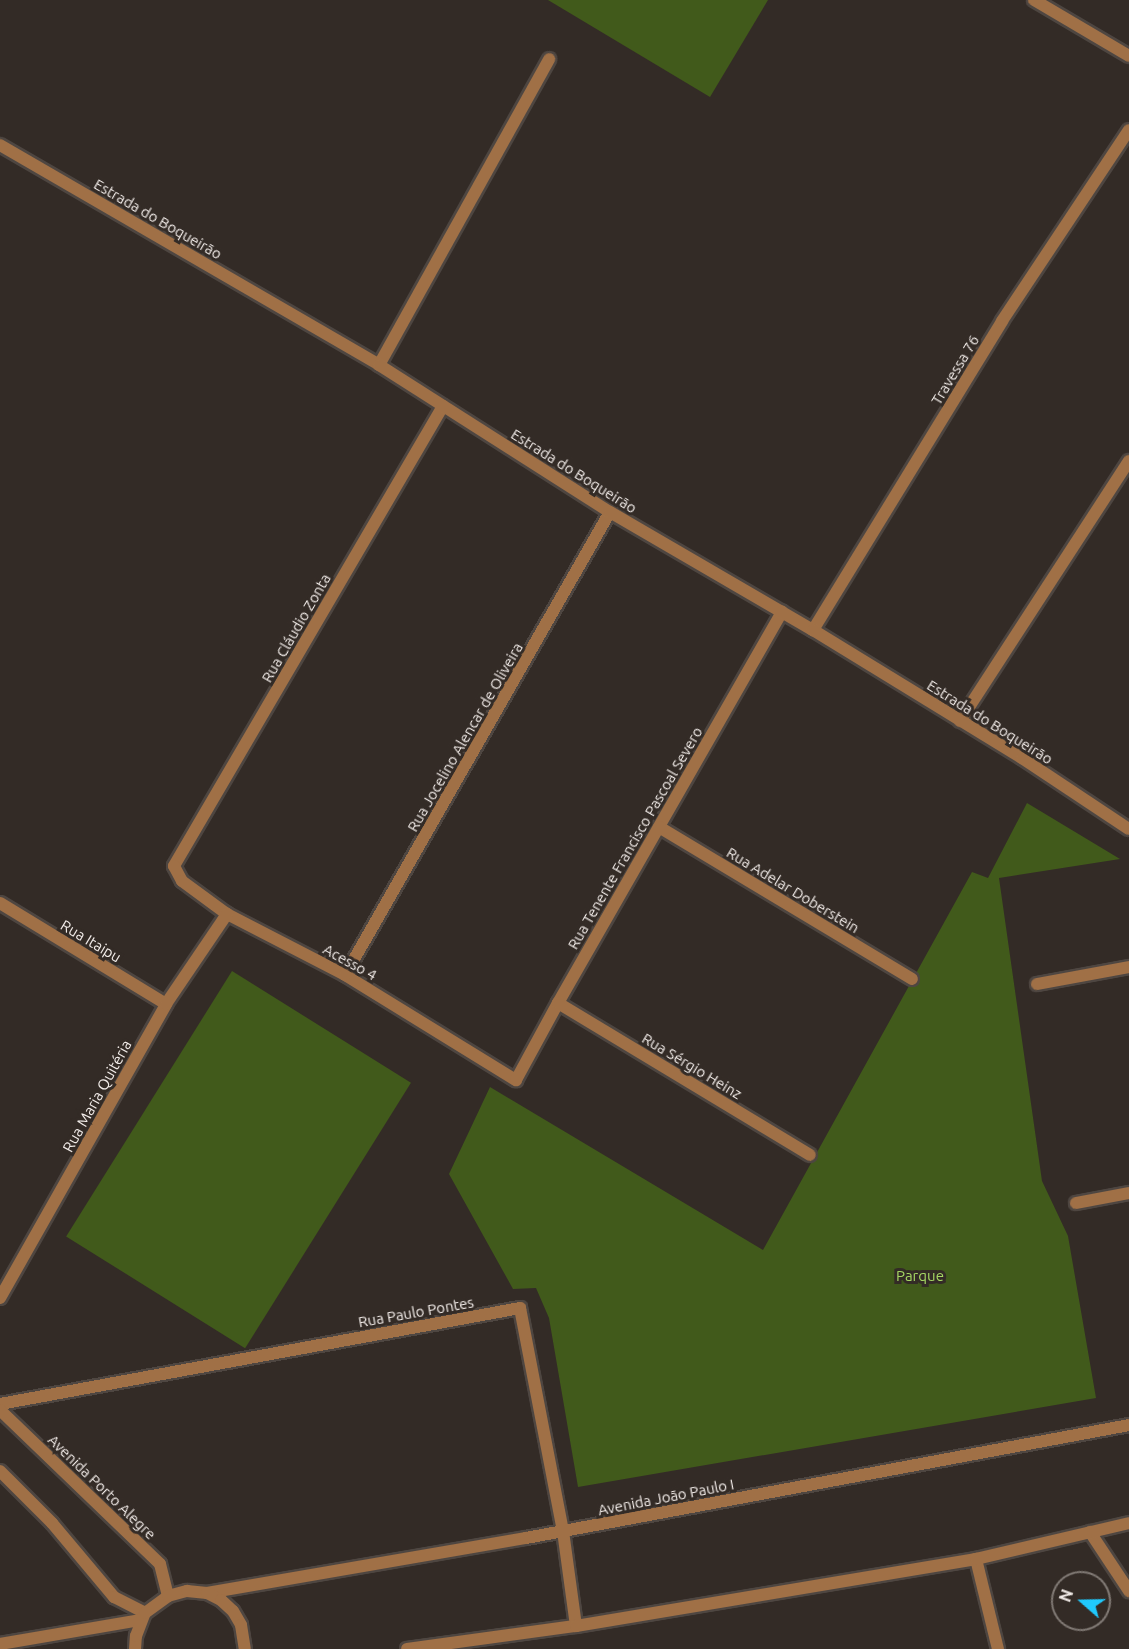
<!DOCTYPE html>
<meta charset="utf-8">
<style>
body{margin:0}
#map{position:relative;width:1129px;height:1649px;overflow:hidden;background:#332b26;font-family:Ubuntu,sans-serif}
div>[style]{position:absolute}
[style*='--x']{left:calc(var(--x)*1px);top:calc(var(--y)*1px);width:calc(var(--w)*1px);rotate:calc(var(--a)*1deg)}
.green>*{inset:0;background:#415a1b;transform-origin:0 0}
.roads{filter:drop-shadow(2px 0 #4e4641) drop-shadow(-2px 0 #4e4641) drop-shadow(0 2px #4e4641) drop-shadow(0 -2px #4e4641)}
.service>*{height:12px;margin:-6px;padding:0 6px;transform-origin:6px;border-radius:6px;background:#a07046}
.minor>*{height:12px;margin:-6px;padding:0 6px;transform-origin:6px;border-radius:6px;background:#a07046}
.tertiary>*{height:12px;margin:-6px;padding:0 6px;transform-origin:6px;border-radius:6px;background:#a07046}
span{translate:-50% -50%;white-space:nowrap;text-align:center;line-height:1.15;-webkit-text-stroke:6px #332b26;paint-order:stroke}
.street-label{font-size:15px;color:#f3edea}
.park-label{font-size:15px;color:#a5d763}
.north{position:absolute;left:1051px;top:1571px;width:60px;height:60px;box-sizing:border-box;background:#332b26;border:2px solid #807974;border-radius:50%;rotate:290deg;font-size:16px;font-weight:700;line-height:24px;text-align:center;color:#f3edea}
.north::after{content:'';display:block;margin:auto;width:21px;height:27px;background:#20c9fd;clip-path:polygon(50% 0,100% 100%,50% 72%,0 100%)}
</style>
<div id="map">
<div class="green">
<div style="clip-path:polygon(548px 0,768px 0,710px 97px)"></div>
<div style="clip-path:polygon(1027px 803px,1120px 859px,999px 878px,1042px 1181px,1068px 1236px,1096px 1398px,578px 1487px,549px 1318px,536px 1288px,513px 1289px,449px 1174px,490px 1087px,763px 1250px,972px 872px,988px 878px)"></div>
<div style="left:232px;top:971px;width:211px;height:313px;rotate:32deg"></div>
</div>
<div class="roads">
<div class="service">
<div style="--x:379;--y:365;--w:350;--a:-60.9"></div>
</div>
<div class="minor">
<div style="--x:1034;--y:0;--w:110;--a:30.5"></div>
<div style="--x:443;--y:406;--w:533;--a:120.32"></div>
<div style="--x:174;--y:866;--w:17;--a:62"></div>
<div style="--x:182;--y:881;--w:56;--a:36.3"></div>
<div style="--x:227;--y:914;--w:133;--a:27.3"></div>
<div style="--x:345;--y:975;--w:201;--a:31.6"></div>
<div style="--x:516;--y:1080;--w:88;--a:-61.4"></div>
<div style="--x:558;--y:1003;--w:451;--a:-60.2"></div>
<div style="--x:813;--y:630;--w:362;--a:-58.5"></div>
<div style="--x:1002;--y:321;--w:229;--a:-56.4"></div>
<div style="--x:960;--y:721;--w:310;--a:-57"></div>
<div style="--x:659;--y:827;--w:295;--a:31"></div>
<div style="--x:0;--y:903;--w:194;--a:31.3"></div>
<div style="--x:345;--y:975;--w:533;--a:-60.22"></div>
<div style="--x:1037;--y:984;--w:94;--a:-10.5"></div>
<div style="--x:558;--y:1003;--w:294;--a:31.1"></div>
<div style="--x:1076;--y:1203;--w:54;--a:-10.7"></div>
<div style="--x:0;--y:1298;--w:338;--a:-60.5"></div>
<div style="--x:166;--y:1004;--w:109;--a:-55.9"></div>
<div style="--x:0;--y:1404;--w:529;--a:-10.46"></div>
<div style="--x:520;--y:1308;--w:227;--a:79.1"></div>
<div style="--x:563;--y:1531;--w:96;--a:82.2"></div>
<div style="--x:1090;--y:1532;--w:71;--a:56.5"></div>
<div style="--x:976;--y:1559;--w:93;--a:76.3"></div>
</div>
<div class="tertiary">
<div style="--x:0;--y:145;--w:438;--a:30.1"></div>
<div style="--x:379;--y:365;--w:274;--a:32.5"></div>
<div style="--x:610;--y:512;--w:235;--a:30.2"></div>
<div style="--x:813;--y:630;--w:245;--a:31.5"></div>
<div style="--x:1022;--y:758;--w:128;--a:33.6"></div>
<div style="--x:0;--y:1410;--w:222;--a:43.9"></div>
<div style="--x:160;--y:1564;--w:33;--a:76"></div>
<div style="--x:0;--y:1471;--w:74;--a:45"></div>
<div style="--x:52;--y:1523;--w:97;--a:50"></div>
<div style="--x:114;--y:1597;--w:35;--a:27"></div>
<div style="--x:207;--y:1593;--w:324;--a:-9.8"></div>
<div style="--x:526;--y:1538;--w:613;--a:-10.61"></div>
<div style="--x:0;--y:1644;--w:143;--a:-9.7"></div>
<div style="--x:135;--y:1649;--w:13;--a:-86"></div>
<div style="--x:136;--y:1636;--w:25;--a:-69"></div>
<div style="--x:145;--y:1613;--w:29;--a:-36"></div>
<div style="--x:168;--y:1596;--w:20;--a:-15"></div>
<div style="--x:187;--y:1591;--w:20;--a:6"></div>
<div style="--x:207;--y:1593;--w:16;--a:27"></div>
<div style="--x:221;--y:1600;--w:16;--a:43"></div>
<div style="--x:233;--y:1611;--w:16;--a:60"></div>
<div style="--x:241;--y:1625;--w:24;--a:81"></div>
<div style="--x:407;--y:1649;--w:171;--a:-7.8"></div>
<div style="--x:576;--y:1626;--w:406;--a:-9.5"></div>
<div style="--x:976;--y:1559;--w:157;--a:-13.2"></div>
</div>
</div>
<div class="street-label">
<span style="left:158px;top:219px;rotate:30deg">Estrada do Boqueirão</span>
<span style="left:955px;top:370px;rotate:-59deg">Travessa 76</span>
<span style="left:574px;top:471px;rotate:32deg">Estrada do Boqueirão</span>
<span style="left:296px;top:628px;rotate:-60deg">Rua Cláudio Zonta</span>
<span style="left:990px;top:722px;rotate:32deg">Estrada do Boqueirão</span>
<span style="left:465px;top:737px;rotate:-60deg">Rua Jocelino Alencar de Oliveira</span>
<span style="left:635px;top:838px;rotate:-60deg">Rua Tenente Francisco Pascoal Severo</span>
<span style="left:793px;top:890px;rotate:31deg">Rua Adelar Doberstein</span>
<span style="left:91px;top:941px;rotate:31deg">Rua Itaipu</span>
<span style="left:350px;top:962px;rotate:29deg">Acesso 4</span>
<span style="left:692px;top:1066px;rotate:31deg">Rua Sérgio Heinz</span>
<span style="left:97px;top:1096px;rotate:-61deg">Rua Maria Quitéria</span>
<span style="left:416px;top:1312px;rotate:-10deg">Rua Paulo Pontes</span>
<span style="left:102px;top:1487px;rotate:44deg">Avenida Porto Alegre</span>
<span style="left:666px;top:1497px;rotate:-11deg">Avenida João Paulo I</span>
</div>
<div class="park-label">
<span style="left:920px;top:1276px">Parque</span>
</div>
<div class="north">N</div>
</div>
